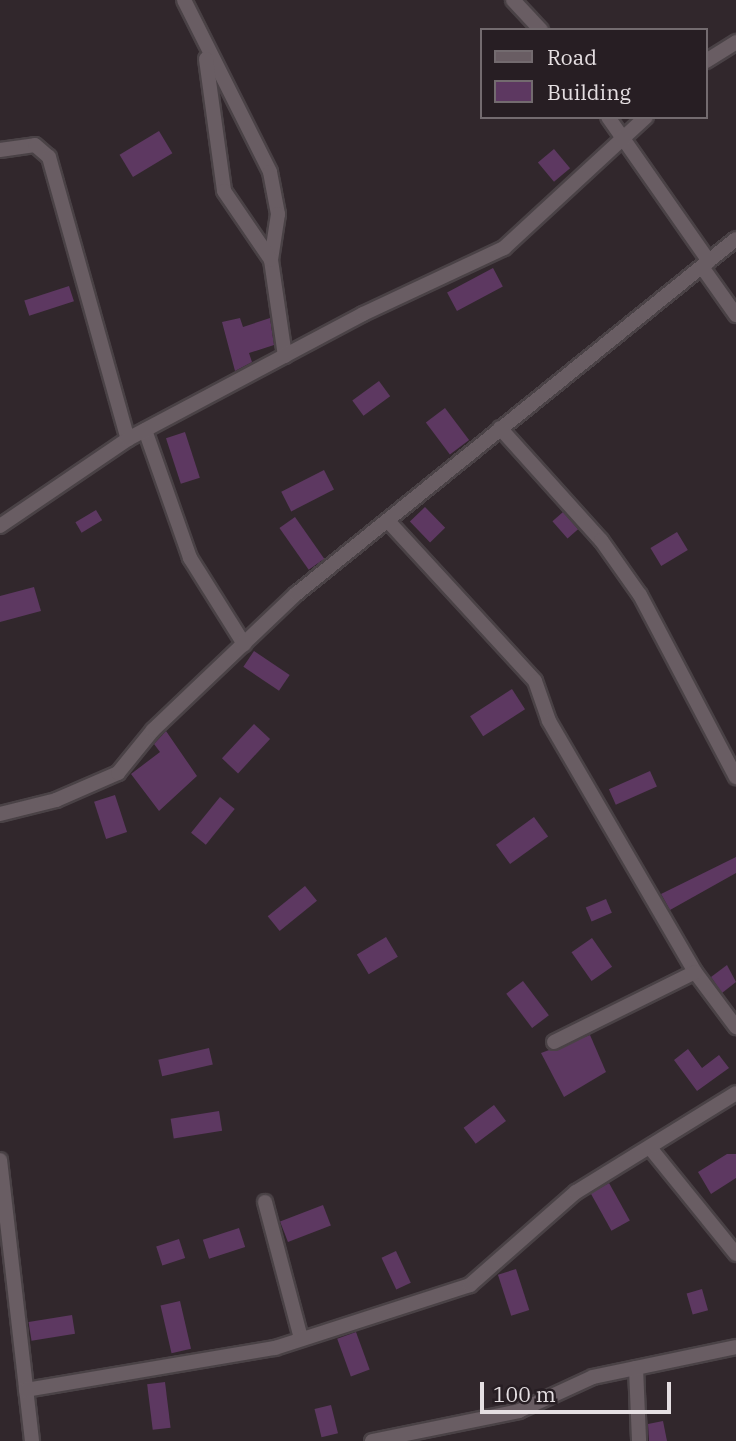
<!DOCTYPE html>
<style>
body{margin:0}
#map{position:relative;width:736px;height:1441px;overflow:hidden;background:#31272c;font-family:"IBM Plex Serif",serif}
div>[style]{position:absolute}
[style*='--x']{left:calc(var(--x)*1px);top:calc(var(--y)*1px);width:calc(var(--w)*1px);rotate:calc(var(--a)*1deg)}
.building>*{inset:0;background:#5d3861;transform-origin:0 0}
.roads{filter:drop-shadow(2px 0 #4a4246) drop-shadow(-2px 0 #4a4246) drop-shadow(0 2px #4a4246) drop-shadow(0 -2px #4a4246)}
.minor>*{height:14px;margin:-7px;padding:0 7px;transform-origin:7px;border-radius:7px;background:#695d63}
span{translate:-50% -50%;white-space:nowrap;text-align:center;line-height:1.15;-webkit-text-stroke:5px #271e23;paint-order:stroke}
.legend{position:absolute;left:480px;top:28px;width:228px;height:91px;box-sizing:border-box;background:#271e23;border:2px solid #736b6f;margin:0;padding:9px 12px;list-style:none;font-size:21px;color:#e5dfe2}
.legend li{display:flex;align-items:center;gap:14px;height:35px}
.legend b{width:35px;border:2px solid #736b6f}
.scale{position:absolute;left:480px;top:1382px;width:191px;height:32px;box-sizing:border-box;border:4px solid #e5dfe2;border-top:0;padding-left:9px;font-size:21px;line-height:24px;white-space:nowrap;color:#e5dfe2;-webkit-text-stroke:5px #271e23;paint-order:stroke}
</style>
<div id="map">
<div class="building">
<div style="left:159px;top:131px;width:26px;height:46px;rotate:59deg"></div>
<div style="left:554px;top:149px;width:25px;height:21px;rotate:50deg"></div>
<div style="left:493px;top:268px;width:21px;height:52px;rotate:62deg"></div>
<div style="left:69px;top:286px;width:16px;height:47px;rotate:72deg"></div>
<div style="clip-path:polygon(240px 318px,243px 327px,270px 318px,274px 345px,249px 353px,252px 362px,235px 371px,222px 322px)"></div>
<div style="left:379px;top:381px;width:19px;height:33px;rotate:54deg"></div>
<div style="left:445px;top:408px;width:40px;height:24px;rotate:53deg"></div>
<div style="left:185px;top:432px;width:48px;height:20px;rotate:72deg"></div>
<div style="left:324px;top:470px;width:22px;height:48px;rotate:63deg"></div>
<div style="left:425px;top:507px;width:29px;height:21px;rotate:46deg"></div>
<div style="left:96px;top:510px;width:12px;height:24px;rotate:59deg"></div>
<div style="left:563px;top:512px;width:23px;height:14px;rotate:49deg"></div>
<div style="left:295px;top:517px;width:51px;height:19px;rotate:55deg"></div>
<div style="left:677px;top:532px;width:21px;height:31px;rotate:59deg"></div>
<div style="clip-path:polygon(34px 587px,41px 611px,0 622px,0 596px)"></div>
<div style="left:254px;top:651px;width:43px;height:19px;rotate:34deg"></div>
<div style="left:512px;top:689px;width:24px;height:50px;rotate:57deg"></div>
<div style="left:254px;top:724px;width:22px;height:47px;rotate:43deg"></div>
<div style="clip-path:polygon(166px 731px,197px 776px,159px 811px,131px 774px,160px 752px,154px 744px)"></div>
<div style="left:650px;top:771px;width:17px;height:45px;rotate:66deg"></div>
<div style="left:115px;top:795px;width:39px;height:22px;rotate:72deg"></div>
<div style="left:220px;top:797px;width:19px;height:46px;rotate:39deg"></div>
<div style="left:534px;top:817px;width:24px;height:47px;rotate:54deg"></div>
<div style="clip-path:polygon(736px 857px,736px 873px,670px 910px,661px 894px)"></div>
<div style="left:305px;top:886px;width:19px;height:48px;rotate:51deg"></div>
<div style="left:606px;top:899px;width:15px;height:22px;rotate:67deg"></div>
<div style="left:386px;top:937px;width:23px;height:34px;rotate:59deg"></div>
<div style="left:592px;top:938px;width:35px;height:25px;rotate:55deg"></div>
<div style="clip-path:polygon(727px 965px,736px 982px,722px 993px,711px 977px)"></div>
<div style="left:523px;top:981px;width:43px;height:21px;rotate:53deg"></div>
<div style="clip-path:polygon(590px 1035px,606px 1072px,564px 1097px,541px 1053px)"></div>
<div style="left:209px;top:1048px;width:17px;height:52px;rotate:77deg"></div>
<div style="clip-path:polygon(688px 1049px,702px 1068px,719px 1055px,729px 1068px,697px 1091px,674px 1060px)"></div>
<div style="left:494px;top:1105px;width:20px;height:38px;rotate:53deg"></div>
<div style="left:219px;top:1111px;width:20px;height:49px;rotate:81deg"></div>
<div style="clip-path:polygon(727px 1154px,736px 1154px,736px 1178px,711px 1194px,698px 1172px)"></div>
<div style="left:609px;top:1183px;width:43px;height:21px;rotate:61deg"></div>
<div style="left:323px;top:1205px;width:22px;height:46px;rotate:69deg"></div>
<div style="left:239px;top:1228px;width:20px;height:38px;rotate:72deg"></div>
<div style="left:179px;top:1239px;width:20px;height:24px;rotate:72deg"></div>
<div style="left:396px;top:1251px;width:35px;height:16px;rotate:65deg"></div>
<div style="left:516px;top:1269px;width:43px;height:19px;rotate:72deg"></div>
<div style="left:702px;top:1289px;width:22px;height:16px;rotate:74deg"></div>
<div style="left:180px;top:1301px;width:49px;height:20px;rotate:77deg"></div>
<div style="left:72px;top:1315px;width:19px;height:44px;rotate:81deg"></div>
<div style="left:356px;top:1332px;width:40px;height:20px;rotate:70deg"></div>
<div style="left:165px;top:1382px;width:46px;height:18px;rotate:83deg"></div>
<div style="left:331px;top:1405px;width:29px;height:17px;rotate:76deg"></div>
<div style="clip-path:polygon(663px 1421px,667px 1441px,649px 1441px,648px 1424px)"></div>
</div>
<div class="roads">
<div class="minor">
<div style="--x:184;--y:0;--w:192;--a:63.4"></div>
<div style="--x:270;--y:172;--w:43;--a:79.2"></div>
<div style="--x:278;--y:214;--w:47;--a:98.7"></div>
<div style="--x:271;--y:260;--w:97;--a:81.7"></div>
<div style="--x:513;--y:0;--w:41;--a:47"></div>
<div style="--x:206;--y:59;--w:133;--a:82.2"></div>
<div style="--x:224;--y:191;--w:83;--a:55.7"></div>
<div style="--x:706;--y:61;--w:36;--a:-32"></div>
<div style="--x:608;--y:117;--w:176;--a:55"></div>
<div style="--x:0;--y:150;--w:35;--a:-8"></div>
<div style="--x:35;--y:145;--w:18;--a:41"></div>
<div style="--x:49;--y:157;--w:293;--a:74.4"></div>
<div style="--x:702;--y:267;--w:59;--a:54.7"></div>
<div style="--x:500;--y:428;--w:151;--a:48"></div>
<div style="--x:601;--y:540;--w:67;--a:54.7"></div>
<div style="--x:640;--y:595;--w:206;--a:62.2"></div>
<div style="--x:145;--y:430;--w:136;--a:70.6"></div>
<div style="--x:190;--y:558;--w:102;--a:57.9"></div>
<div style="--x:388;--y:521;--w:217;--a:47.4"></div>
<div style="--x:535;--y:681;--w:42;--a:70.7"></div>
<div style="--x:549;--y:721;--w:290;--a:59.8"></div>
<div style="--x:695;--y:972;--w:69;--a:53.3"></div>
<div style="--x:0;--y:526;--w:155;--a:-34.2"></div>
<div style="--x:128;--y:439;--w:266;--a:-28"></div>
<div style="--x:363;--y:314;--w:156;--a:-25.1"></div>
<div style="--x:504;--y:248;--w:193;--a:-42.7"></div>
<div style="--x:0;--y:814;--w:58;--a:-14"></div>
<div style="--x:56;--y:800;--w:68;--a:-23.5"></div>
<div style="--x:118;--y:773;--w:55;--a:-50.9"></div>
<div style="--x:153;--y:730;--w:197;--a:-43.6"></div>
<div style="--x:296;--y:594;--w:565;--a:-38.9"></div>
<div style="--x:554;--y:1042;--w:157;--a:-26.4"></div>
<div style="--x:651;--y:1149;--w:135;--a:51"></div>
<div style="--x:0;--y:1160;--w:283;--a:83.5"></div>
<div style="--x:265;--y:1202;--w:141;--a:75.2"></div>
<div style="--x:636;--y:1368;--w:73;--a:87.6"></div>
<div style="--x:26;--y:1390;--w:253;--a:-9.6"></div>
<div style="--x:275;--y:1348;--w:205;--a:-17.9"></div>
<div style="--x:470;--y:1285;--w:141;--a:-41.3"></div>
<div style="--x:576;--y:1192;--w:188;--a:-31.7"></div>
<div style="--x:372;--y:1441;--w:150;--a:-11.5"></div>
<div style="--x:519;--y:1411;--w:81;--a:-24.7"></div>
<div style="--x:593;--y:1377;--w:146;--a:-11.8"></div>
</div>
</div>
<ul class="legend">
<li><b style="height:9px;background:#695d63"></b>Road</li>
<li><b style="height:19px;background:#5d3861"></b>Building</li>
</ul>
<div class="scale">100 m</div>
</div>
